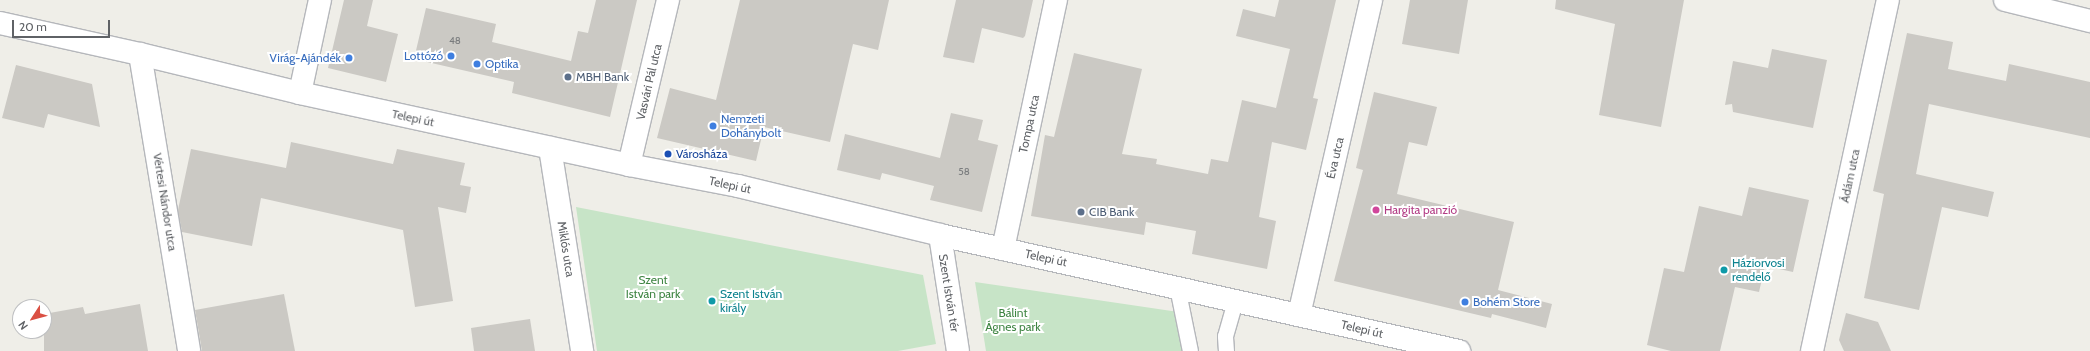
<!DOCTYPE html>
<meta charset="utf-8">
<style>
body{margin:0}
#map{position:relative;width:2090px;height:351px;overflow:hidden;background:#efeee8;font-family:Cabin,sans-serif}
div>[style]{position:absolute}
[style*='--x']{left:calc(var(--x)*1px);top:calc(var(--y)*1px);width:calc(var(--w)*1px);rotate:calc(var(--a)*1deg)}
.green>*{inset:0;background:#c7e4c7}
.building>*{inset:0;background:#cbc9c4}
.roads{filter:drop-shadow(1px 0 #b5b7bb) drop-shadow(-1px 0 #b5b7bb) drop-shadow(0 1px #b5b7bb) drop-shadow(0 -1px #b5b7bb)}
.service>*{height:15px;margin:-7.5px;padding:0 7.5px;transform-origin:7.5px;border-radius:7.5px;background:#fff}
.pedestrian>*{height:22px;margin:-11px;padding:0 11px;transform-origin:11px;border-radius:11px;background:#fff}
.minor>*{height:22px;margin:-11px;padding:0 11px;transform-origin:11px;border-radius:11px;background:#fff}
.secondary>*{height:22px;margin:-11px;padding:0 11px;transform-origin:11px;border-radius:11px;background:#fff}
.dots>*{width:11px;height:11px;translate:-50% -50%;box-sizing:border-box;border:2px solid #fff;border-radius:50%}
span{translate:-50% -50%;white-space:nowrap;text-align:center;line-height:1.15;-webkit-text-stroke:4px #fff;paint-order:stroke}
.number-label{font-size:10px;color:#7a7c7e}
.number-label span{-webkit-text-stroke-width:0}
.shop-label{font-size:12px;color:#366cbe}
.right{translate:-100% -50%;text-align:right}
.left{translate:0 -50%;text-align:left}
.service-label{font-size:12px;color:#4e5e75}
.street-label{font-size:12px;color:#5f6266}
.transit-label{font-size:12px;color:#164399}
.hotel-label{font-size:12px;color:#b23c85}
.culture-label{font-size:12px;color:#0d838f}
.park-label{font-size:12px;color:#3f8543}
.north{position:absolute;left:12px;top:299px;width:40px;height:40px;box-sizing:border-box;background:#fff;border:1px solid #bfc0c2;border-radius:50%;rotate:234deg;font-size:11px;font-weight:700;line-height:16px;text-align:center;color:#5f6266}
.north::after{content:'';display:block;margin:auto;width:14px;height:18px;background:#da5043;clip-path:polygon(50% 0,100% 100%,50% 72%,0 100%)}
.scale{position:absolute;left:12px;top:20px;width:98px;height:18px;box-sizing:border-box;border:2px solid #5f6266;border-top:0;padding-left:5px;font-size:12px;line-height:14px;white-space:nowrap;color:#5f6266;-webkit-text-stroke:3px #fff;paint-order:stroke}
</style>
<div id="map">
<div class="green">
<div style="clip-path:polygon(576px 207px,923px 275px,936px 344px,898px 351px,597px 351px)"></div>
<div style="clip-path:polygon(975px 282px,1192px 314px,1194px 351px,986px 351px)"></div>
</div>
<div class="building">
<div style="clip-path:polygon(344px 0,373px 0,367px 26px,398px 34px,386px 82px,328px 68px)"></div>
<div style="clip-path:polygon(596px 0,637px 0,610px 117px,512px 93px,514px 82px,414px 59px,426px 8px,496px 24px,492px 42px,571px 61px,578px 31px,588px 33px)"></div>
<div style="clip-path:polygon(740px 0,889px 0,878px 50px,853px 44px,830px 142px,764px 127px,756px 161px,657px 138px,670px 88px,716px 100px)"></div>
<div style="clip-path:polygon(956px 0,1033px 0,1025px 36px,1023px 38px,982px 28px,974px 63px,943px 57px)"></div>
<div style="clip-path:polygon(1279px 0,1336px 0,1313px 98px,1318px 99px,1306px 150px,1272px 142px,1259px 217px,1276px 221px,1267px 269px,1192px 254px,1196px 231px,1146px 222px,1144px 235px,1031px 216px,1045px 135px,1054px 137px,1074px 53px,1142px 69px,1122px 154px,1157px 159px,1156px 164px,1208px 174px,1211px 159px,1228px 162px,1242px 100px,1276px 108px,1290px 49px,1236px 36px,1243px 9px,1275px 17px)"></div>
<div style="clip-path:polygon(1410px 0,1468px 0,1459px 54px,1402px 44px)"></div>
<div style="clip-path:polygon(1556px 0,1684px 0,1661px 127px,1599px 115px,1615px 24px,1555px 9px)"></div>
<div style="clip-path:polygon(1907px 33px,1953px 42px,1948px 69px,2006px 81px,2009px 64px,2090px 82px,2090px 138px,1929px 104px,1916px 174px,1994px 192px,1988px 217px,1942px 207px,1919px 310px,1864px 298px,1884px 194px,1873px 191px)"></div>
<div style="clip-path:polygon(1772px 49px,1827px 60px,1813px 128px,1733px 112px,1732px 104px,1725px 105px,1733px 61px,1768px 68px)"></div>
<div style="clip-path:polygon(16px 65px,92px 84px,100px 127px,48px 114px,44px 128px,2px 118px)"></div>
<div style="clip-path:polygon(1374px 92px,1437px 107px,1427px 146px,1409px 142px,1397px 194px,1514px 222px,1498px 290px,1552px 304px,1546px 328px,1492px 314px,1491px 318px,1334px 281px,1363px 170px,1356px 168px)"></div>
<div style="clip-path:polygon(951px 113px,983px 120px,978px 140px,998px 145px,982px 212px,930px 200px,934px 186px,882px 173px,880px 180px,837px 170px,845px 134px,940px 158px)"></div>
<div style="clip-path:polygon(291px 142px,393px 164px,397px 149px,465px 163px,460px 185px,471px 187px,466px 213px,438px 207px,453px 301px,415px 307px,403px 230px,261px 198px,252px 246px,182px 232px,178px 210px,191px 149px,286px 168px)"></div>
<div style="clip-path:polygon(1749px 187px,1809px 200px,1793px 272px,1765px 266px,1759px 292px,1735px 287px,1720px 351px,1671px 351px,1647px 345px,1664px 268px,1684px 272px,1699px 206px,1742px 216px)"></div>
<div style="clip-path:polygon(284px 294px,295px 351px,202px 351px,195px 310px)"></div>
<div style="clip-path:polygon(140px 304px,148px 351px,44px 351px,44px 314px,83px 307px,85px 314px)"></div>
<div style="clip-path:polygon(1846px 313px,1878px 322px,1891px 351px,1844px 351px,1839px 340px)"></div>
<div style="clip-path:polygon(530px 319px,535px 351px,474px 351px,471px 328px)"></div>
</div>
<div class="roads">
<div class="service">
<div style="--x:1177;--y:287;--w:65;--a:78.5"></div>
<div style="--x:1226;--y:351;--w:15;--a:-94"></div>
<div style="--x:1225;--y:336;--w:37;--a:-74"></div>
</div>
<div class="pedestrian">
<div style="--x:940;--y:235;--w:117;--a:81.2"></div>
</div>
<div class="minor">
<div style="--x:2005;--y:0;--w:88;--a:13.9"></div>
<div style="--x:140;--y:54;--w:301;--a:80.6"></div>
<div style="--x:300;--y:93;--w:95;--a:-77.9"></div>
<div style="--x:550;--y:148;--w:206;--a:81"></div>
<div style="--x:629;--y:165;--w:170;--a:-76.7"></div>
<div style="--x:1003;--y:249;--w:255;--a:-78"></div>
<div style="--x:1299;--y:315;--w:323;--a:-77.1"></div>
<div style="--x:1812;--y:351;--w:359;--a:-77.8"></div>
</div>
<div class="secondary">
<div style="--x:0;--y:23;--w:143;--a:12.5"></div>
<div style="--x:140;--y:54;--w:165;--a:13.7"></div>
<div style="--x:300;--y:93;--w:337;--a:12.3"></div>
<div style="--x:629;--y:165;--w:111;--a:10.9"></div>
<div style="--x:738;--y:186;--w:208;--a:13.6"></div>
<div style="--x:940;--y:235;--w:532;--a:12.6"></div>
</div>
</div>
<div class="dots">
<div style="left:451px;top:56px;background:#3f7fe0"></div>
<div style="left:349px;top:58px;background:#3f7fe0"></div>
<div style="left:477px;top:64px;background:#3f7fe0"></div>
<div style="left:568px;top:77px;background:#5c6f8a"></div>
<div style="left:713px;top:126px;background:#3f7fe0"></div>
<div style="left:668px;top:154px;background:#1a4fb4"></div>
<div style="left:1376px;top:210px;background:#d1479c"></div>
<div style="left:1081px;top:212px;background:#5c6f8a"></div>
<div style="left:1724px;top:270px;background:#0f9aa8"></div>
<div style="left:712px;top:301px;background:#0f9aa8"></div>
<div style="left:1465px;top:302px;background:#3f7fe0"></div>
</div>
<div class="number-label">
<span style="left:455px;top:41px">48</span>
<span style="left:964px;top:172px">58</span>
</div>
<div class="shop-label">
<span class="right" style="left:443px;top:56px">Lottózó</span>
<span class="right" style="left:341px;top:58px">Virág-Ajándék</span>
<span class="left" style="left:485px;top:64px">Optika</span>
<span class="left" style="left:721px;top:126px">Nemzeti<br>Dohánybolt</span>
<span class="left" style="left:1473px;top:302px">Bohém Store</span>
</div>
<div class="service-label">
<span class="left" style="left:576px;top:77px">MBH Bank</span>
<span class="left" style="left:1089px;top:212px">CIB Bank</span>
</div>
<div class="street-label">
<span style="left:649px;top:82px;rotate:-77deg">Vasvári Pál utca</span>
<span style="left:413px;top:118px;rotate:12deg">Telepi út</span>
<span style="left:1029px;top:124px;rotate:-78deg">Tompa utca</span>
<span style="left:1335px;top:158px;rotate:-77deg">Éva utca</span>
<span style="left:1850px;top:176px;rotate:-78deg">Ádám utca</span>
<span style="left:730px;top:185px;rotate:12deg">Telepi út</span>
<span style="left:165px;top:202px;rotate:81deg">Vértesi Nándor utca</span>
<span style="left:566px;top:249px;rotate:81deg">Miklós utca</span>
<span style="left:1046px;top:258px;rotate:12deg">Telepi út</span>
<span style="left:949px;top:293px;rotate:81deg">Szent István tér</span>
<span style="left:1362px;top:329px;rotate:13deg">Telepi út</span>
</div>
<div class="transit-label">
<span class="left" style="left:676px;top:154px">Városháza</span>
</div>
<div class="hotel-label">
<span class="left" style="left:1384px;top:210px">Hargita panzió</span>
</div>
<div class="culture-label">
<span class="left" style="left:1732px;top:270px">Háziorvosi<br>rendelő</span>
<span class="left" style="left:720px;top:301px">Szent István<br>király</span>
</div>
<div class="park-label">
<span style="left:653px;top:287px">Szent<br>István park</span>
<span style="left:1013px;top:320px">Bálint<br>Ágnes park</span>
</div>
<div class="north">N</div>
<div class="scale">20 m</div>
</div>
